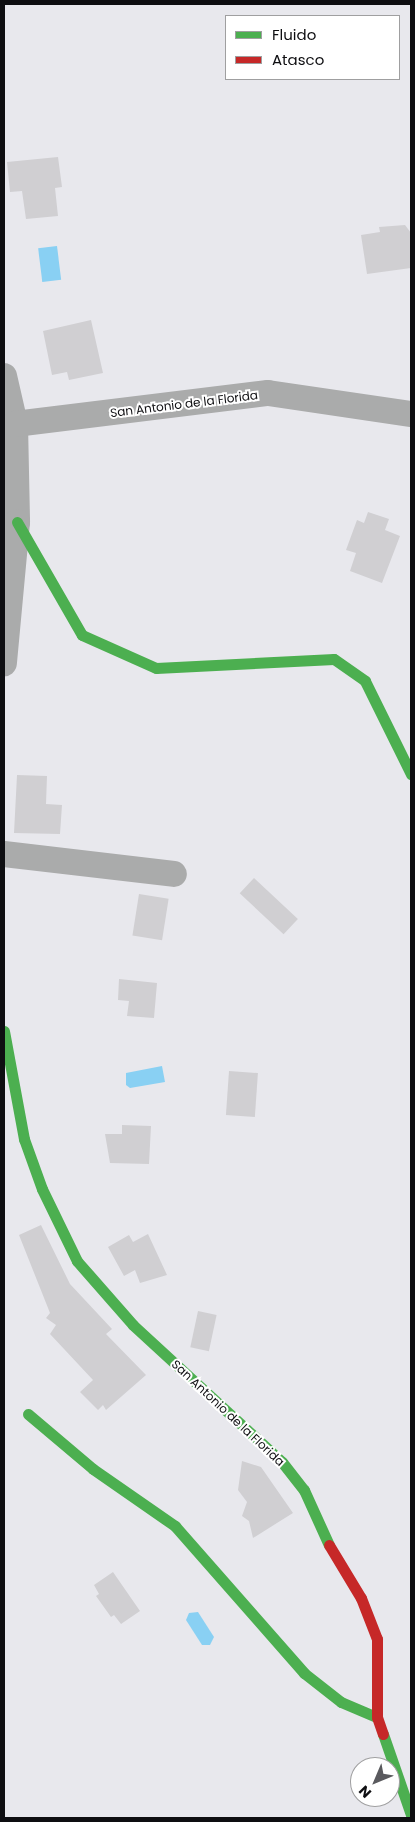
<!DOCTYPE html>
<style>
body{margin:0}
#map{position:relative;width:415px;height:1822px;overflow:hidden;background:#e8e8ed;font-family:Poppins,sans-serif}
div>[style]{position:absolute}
[style*='--x']{left:calc(var(--x)*1px);top:calc(var(--y)*1px);width:calc(var(--w)*1px);rotate:calc(var(--a)*1deg)}
.water>*{inset:0;background:#89d0f3;transform-origin:0 0}
.building>*{inset:0;background:#d0cfd2;transform-origin:0 0}
.street>*{height:26px;margin:-13px;padding:0 13px;transform-origin:13px;border-radius:13px;background:#aaabab}
.fast>*{height:11px;margin:-5.5px;padding:0 5.5px;transform-origin:5.5px;border-radius:5.5px;background:#4caf50}
.jam>*{height:11px;margin:-5.5px;padding:0 5.5px;transform-origin:5.5px;border-radius:5.5px;background:#c62828}
span{translate:-50% -50%;white-space:nowrap;text-align:center;line-height:1.15;-webkit-text-stroke:4px #fff;paint-order:stroke}
.street-label{font-size:12px;color:#0e0e11}
.frame{position:absolute;inset:0;border:5px solid #0e0e11;pointer-events:none}
.legend{position:absolute;left:225px;top:15px;width:175px;height:65px;box-sizing:border-box;background:#fff;border:1px solid #9f9fa0;margin:0;padding:6px 9px;list-style:none;font-size:15px;color:#0e0e11}
.legend li{display:flex;align-items:center;gap:10px;height:25px}
.legend b{width:25px;border:1px solid #9f9fa0}
.north{position:absolute;left:350px;top:1757px;width:50px;height:50px;box-sizing:border-box;background:#fff;border:1px solid #9f9fa0;border-radius:50%;rotate:225deg;font-size:14px;font-weight:700;line-height:20px;text-align:center;color:#0e0e11}
.north::after{content:'';display:block;margin:auto;width:18px;height:22px;background:#5a5a5e;clip-path:polygon(50% 0,100% 100%,50% 72%,0 100%)}
</style>
<div id="map">
<div class="water">
<div style="left:57px;top:246px;width:34px;height:19px;rotate:83deg"></div>
<div style="clip-path:polygon(162px 1066px,165px 1082px,130px 1088px,126px 1085px,126px 1073px)"></div>
<div style="clip-path:polygon(198px 1612px,214px 1637px,210px 1645px,202px 1645px,186px 1620px,189px 1613px)"></div>
</div>
<div class="building">
<div style="clip-path:polygon(58px 157px,62px 187px,55px 188px,58px 216px,26px 219px,22px 191px,10px 192px,7px 162px)"></div>
<div style="clip-path:polygon(405px 225px,411px 233px,411px 268px,367px 274px,361px 235px,380px 232px,379px 227px)"></div>
<div style="clip-path:polygon(91px 320px,103px 373px,69px 380px,67px 372px,52px 375px,43px 331px)"></div>
<div style="clip-path:polygon(368px 512px,389px 519px,385px 530px,400px 536px,382px 583px,350px 571px,356px 553px,346px 550px,357px 520px,364px 523px)"></div>
<div style="clip-path:polygon(17px 775px,47px 776px,46px 804px,62px 805px,60px 834px,14px 833px)"></div>
<div style="left:254px;top:878px;width:60px;height:21px;rotate:43deg"></div>
<div style="left:139px;top:894px;width:30px;height:42px;rotate:9deg"></div>
<div style="clip-path:polygon(119px 979px,157px 983px,154px 1018px,127px 1016px,129px 1001px,118px 1000px)"></div>
<div style="left:229px;top:1071px;width:29px;height:44px;rotate:4deg"></div>
<div style="clip-path:polygon(122px 1125px,151px 1126px,149px 1164px,110px 1163px,105px 1134px,122px 1134px)"></div>
<div style="clip-path:polygon(41px 1225px,70px 1284px,112px 1329px,106px 1334px,146px 1375px,106px 1410px,103px 1405px,98px 1410px,80px 1392px,93px 1380px,50px 1334px,56px 1325px,46px 1318px,50px 1313px,19px 1235px)"></div>
<div style="clip-path:polygon(148px 1234px,167px 1275px,140px 1283px,135px 1270px,124px 1276px,108px 1247px,129px 1235px,133px 1242px)"></div>
<div style="left:198px;top:1311px;width:19px;height:37px;rotate:12deg"></div>
<div style="clip-path:polygon(242px 1461px,261px 1467px,293px 1513px,253px 1538px,249px 1521px,242px 1516px,247px 1502px,238px 1490px)"></div>
<div style="clip-path:polygon(113px 1572px,140px 1611px,121px 1624px,114px 1615px,111px 1617px,96px 1596px,99px 1594px,94px 1585px)"></div>
</div>
<div class="street">
<div style="--x:4;--y:376;--w:49;--a:77.1"></div>
<div style="--x:15;--y:424;--w:98;--a:88.8"></div>
<div style="--x:17;--y:522;--w:142;--a:95.3"></div>
<div style="--x:15;--y:424;--w:255;--a:-7"></div>
<div style="--x:268;--y:393;--w:145;--a:8.4"></div>
<div style="--x:4;--y:854;--w:171;--a:6.7"></div>
</div>
<div class="fast">
<div style="--x:17;--y:522;--w:130;--a:60.1"></div>
<div style="--x:82;--y:635;--w:81;--a:24"></div>
<div style="--x:156;--y:668;--w:178;--a:-2.9"></div>
<div style="--x:334;--y:659;--w:38;--a:35"></div>
<div style="--x:365;--y:681;--w:104;--a:63.7"></div>
<div style="--x:4;--y:1031;--w:110;--a:79.5"></div>
<div style="--x:24;--y:1139;--w:53;--a:70.2"></div>
<div style="--x:42;--y:1189;--w:80;--a:64.1"></div>
<div style="--x:77;--y:1261;--w:85;--a:48.8"></div>
<div style="--x:133;--y:1325;--w:202;--a:42.6"></div>
<div style="--x:282;--y:1462;--w:36;--a:52"></div>
<div style="--x:304;--y:1490;--w:60;--a:65.6"></div>
<div style="--x:28;--y:1414;--w:85;--a:40.2"></div>
<div style="--x:93;--y:1469;--w:100;--a:34.8"></div>
<div style="--x:175;--y:1526;--w:196;--a:48.7"></div>
<div style="--x:304;--y:1673;--w:47;--a:38.1"></div>
<div style="--x:341;--y:1702;--w:39;--a:23"></div>
<div style="--x:383;--y:1734;--w:86;--a:70.9"></div>
</div>
<div class="jam">
<div style="--x:329;--y:1545;--w:62;--a:58.9"></div>
<div style="--x:361;--y:1598;--w:44;--a:68.7"></div>
<div style="--x:377;--y:1639;--w:78;--a:90"></div>
<div style="--x:377;--y:1717;--w:18;--a:71"></div>
</div>
<div class="street-label">
<span style="left:184px;top:404px;rotate:-7deg">San Antonio de la Florida</span>
<span style="left:228px;top:1413px;rotate:43deg">San Antonio de la Florida</span>
</div>
<div class="frame"></div>
<ul class="legend">
<li><b style="height:6px;background:#4caf50"></b>Fluido</li>
<li><b style="height:6px;background:#c62828"></b>Atasco</li>
</ul>
<div class="north">N</div>
</div>
